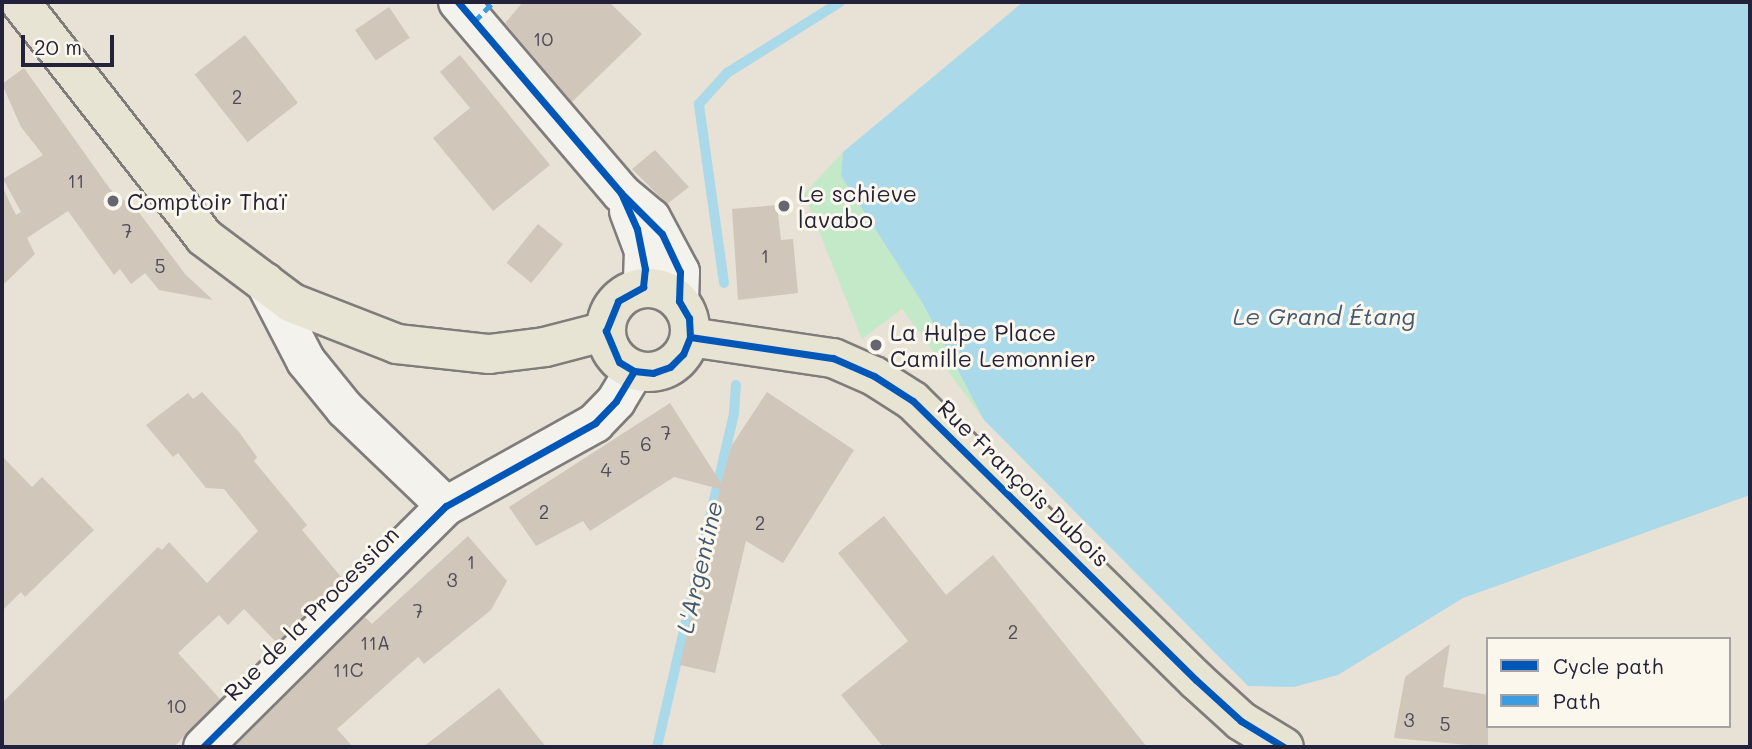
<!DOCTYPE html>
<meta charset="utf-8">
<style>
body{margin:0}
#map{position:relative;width:1752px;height:749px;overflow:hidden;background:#e8e1d6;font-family:Mali,sans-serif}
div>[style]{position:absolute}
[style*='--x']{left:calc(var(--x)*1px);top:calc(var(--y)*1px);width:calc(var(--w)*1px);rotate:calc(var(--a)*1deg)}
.green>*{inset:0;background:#c4e9c8}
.water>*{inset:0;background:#aad9ea}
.stream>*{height:10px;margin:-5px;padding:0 5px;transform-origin:5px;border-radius:5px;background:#aad9ea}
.building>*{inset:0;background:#d1c6ba;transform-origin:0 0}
.roads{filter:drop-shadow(2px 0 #807c7c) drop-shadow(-2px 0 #807c7c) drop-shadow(0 2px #807c7c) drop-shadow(0 -2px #807c7c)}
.minor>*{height:38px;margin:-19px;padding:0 19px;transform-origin:19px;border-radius:19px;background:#f4f2ed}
.major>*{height:38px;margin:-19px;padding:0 19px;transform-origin:19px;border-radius:19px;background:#e7e4d4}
.major>.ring{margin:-19px;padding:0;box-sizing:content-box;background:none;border:38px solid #e7e4d4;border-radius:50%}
.quiet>*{height:5px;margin-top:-2.5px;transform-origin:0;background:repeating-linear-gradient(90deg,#3c9ce2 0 10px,transparent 0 15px)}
.cycleway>*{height:7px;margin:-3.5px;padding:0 3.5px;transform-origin:3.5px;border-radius:3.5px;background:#0057b8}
.dots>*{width:19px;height:19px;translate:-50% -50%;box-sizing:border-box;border:4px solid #fbf7ec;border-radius:50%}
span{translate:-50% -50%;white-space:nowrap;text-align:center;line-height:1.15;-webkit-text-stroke:6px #fbf7ec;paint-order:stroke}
.number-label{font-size:19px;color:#4e4b5b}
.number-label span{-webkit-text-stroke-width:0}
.poi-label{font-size:23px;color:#22223b}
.left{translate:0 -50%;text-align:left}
.street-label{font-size:23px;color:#22223b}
.water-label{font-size:24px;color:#435872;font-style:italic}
.frame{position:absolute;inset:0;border:4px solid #22223b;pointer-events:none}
.legend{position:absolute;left:1486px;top:637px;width:245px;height:91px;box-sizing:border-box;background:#fbf7ec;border:2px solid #a4a2a5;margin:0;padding:9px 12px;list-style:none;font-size:21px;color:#22223b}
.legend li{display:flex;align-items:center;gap:14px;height:35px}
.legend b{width:35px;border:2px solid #a4a2a5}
.scale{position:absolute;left:21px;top:35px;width:93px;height:32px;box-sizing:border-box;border:4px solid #22223b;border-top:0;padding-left:9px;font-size:21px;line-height:24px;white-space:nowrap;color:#22223b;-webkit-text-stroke:5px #fbf7ec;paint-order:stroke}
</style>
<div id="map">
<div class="green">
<div style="clip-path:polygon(843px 152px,841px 176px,922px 302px,984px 420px,902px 309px,862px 339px,804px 194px)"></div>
</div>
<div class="water">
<div style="clip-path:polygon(1023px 2px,1750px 2px,1750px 495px,1463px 598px,1338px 675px,1294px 687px,1248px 686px,984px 420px,922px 302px,841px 176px,843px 152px)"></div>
</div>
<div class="stream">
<div style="--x:724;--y:283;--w:181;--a:-98"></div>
<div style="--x:699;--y:104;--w:42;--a:-47.9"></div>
<div style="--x:727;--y:73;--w:133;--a:-32.1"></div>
<div style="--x:657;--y:747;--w:343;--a:-77"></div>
<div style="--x:734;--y:413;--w:28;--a:-86"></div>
</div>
<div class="building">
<div style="clip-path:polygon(523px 2px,609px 2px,642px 34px,572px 102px,505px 23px)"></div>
<div style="left:389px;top:7px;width:37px;height:41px;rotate:56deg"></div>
<div style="left:245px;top:35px;width:86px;height:64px;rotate:52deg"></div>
<div style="clip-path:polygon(460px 55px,550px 165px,493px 211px,433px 138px,470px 108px,440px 72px)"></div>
<div style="clip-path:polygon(24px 68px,110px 189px,125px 201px,129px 199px,185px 274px,213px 300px,159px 290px,145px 273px,131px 284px,120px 269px,114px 275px,68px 211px,27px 238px,35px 254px,2px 286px,2px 186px,16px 215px,21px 212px,3px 179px,43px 155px,21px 127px,2px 84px)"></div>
<div style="clip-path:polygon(655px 150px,689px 187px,667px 204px,632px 169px)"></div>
<div style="clip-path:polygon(777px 205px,781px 240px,793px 239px,798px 293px,738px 300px,732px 209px)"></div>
<div style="left:538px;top:224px;width:32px;height:50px;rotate:39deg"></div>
<div style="clip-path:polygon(202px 392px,239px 432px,257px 457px,254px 461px,307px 525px,302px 530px,342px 578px,277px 643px,244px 609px,228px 625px,219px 615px,178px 653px,220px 699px,174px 747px,2px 747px,2px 703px,158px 547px,162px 550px,169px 542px,207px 583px,258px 531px,224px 489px,206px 488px,178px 453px,173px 457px,146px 425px,188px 393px,193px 399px)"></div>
<div style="clip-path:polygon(767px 392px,854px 450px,783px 563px,746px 541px,715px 673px,680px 665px,720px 489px,674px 477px,590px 531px,583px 521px,536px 546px,509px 507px,670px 403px,721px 483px,732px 445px)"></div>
<div style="clip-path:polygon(2px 456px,32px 487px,42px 477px,94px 530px,25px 597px,21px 592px,2px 611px)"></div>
<div style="clip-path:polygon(884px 516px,946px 595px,993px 555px,1147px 747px,883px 747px,841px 695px,908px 641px,838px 553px)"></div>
<div style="clip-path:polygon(468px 536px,507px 581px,491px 610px,424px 664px,418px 657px,337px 729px,353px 747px,234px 747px,365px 617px,372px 624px)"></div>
<div style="clip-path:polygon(1450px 644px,1443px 687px,1488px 695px,1488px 747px,1394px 738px,1405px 677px)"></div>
<div style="clip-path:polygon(499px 688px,546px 747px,423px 747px)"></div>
</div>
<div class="roads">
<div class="minor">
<div style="--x:458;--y:2;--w:251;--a:49.5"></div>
<div style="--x:621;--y:193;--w:39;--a:40"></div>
<div style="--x:651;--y:218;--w:61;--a:61.8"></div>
<div style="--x:680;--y:272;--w:29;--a:92"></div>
<div style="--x:629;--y:211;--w:43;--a:69.4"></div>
<div style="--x:644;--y:251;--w:36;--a:92"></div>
<div style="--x:265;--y:282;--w:89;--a:62.6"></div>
<div style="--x:306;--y:361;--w:62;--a:50.9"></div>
<div style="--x:345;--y:409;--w:140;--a:43.8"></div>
<div style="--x:203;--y:747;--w:342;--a:-44.8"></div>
<div style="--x:446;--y:506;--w:171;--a:-29.1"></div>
<div style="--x:595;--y:423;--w:30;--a:-46"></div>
<div style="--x:616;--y:401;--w:35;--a:-59"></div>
</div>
<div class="major">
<div style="--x:20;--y:2;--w:298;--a:51.9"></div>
<div style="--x:204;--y:237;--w:110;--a:36.9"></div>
<div style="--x:292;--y:303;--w:113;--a:21.3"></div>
<div style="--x:397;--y:344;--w:93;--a:6.2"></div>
<div style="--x:489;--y:354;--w:56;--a:-7.1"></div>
<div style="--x:545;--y:347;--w:63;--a:-14.7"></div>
<div class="ring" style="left:606px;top:288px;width:46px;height:46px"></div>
<div style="--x:690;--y:337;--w:145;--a:8.4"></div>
<div style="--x:833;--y:358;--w:45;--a:23.7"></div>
<div style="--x:874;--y:376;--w:46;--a:32.7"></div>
<div style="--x:913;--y:401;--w:397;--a:44.6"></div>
<div style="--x:1196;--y:680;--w:61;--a:42.3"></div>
<div style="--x:1241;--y:721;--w:50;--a:31.2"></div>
</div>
</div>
<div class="quiet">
<div style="--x:474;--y:22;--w:28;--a:-46"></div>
</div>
<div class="cycleway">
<div style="--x:458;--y:2;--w:251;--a:49.5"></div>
<div style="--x:621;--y:193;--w:58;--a:45"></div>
<div style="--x:662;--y:234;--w:42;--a:64.7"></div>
<div style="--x:680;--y:272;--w:29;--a:92"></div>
<div style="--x:679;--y:301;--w:20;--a:60"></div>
<div style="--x:689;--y:318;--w:19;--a:87"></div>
<div style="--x:690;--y:337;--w:18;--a:112"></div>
<div style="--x:683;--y:354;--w:18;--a:135"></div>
<div style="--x:670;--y:367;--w:18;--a:161"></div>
<div style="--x:653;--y:373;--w:19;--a:-174"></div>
<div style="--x:634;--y:371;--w:17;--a:-149"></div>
<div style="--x:619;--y:362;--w:34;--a:-113"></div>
<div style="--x:606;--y:331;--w:32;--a:-68"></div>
<div style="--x:618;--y:301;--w:29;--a:-29"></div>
<div style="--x:643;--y:287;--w:18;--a:-84"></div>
<div style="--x:645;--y:269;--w:41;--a:-101.3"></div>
<div style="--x:637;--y:229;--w:39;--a:-114"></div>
<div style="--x:690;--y:337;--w:145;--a:8.4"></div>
<div style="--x:833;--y:358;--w:45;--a:23.7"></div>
<div style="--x:874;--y:376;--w:46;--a:32.7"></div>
<div style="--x:913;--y:401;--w:397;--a:44.6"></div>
<div style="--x:1196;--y:680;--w:61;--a:42.3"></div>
<div style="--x:1241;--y:721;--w:50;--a:31.2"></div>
<div style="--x:203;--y:747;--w:342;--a:-44.8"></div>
<div style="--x:446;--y:506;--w:171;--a:-29.1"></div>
<div style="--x:595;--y:423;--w:30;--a:-46"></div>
<div style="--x:616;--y:401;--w:35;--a:-59"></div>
</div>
<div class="dots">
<div style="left:113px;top:201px;background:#676571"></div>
<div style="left:784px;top:206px;background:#676571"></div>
<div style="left:876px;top:345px;background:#676571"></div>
</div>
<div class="number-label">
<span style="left:543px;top:39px">10</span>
<span style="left:237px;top:97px">2</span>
<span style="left:76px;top:181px">11</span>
<span style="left:127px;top:231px">7</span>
<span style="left:765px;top:256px">1</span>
<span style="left:160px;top:266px">5</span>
<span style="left:666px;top:433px">7</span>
<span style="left:646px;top:444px">6</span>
<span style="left:625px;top:458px">5</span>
<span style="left:606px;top:470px">4</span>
<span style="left:544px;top:512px">2</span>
<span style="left:760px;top:523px">2</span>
<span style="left:471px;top:562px">1</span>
<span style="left:452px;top:580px">3</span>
<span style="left:418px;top:611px">7</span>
<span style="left:1013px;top:632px">2</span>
<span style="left:375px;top:643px">11A</span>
<span style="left:348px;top:670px">11C</span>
<span style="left:176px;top:706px">10</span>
<span style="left:1409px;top:720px">3</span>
<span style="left:1445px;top:724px">5</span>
</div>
<div class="poi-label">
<span class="left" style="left:798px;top:206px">Le schieve<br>lavabo</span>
<span class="left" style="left:127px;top:201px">Comptoir Thaï</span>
<span class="left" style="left:890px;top:345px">La Hulpe Place<br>Camille Lemonnier</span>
</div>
<div class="street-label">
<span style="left:1024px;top:483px;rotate:44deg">Rue François Dubois</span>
<span style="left:311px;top:613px;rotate:-45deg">Rue de la Procession</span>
</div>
<div class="water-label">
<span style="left:1324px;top:316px">Le Grand Étang</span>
<span style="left:699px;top:567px;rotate:-77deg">L'Argentine</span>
</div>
<div class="frame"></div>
<ul class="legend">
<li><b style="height:9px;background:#0057b8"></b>Cycle path</li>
<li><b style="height:9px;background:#3c9ce2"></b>Path</li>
</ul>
<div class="scale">20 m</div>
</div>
